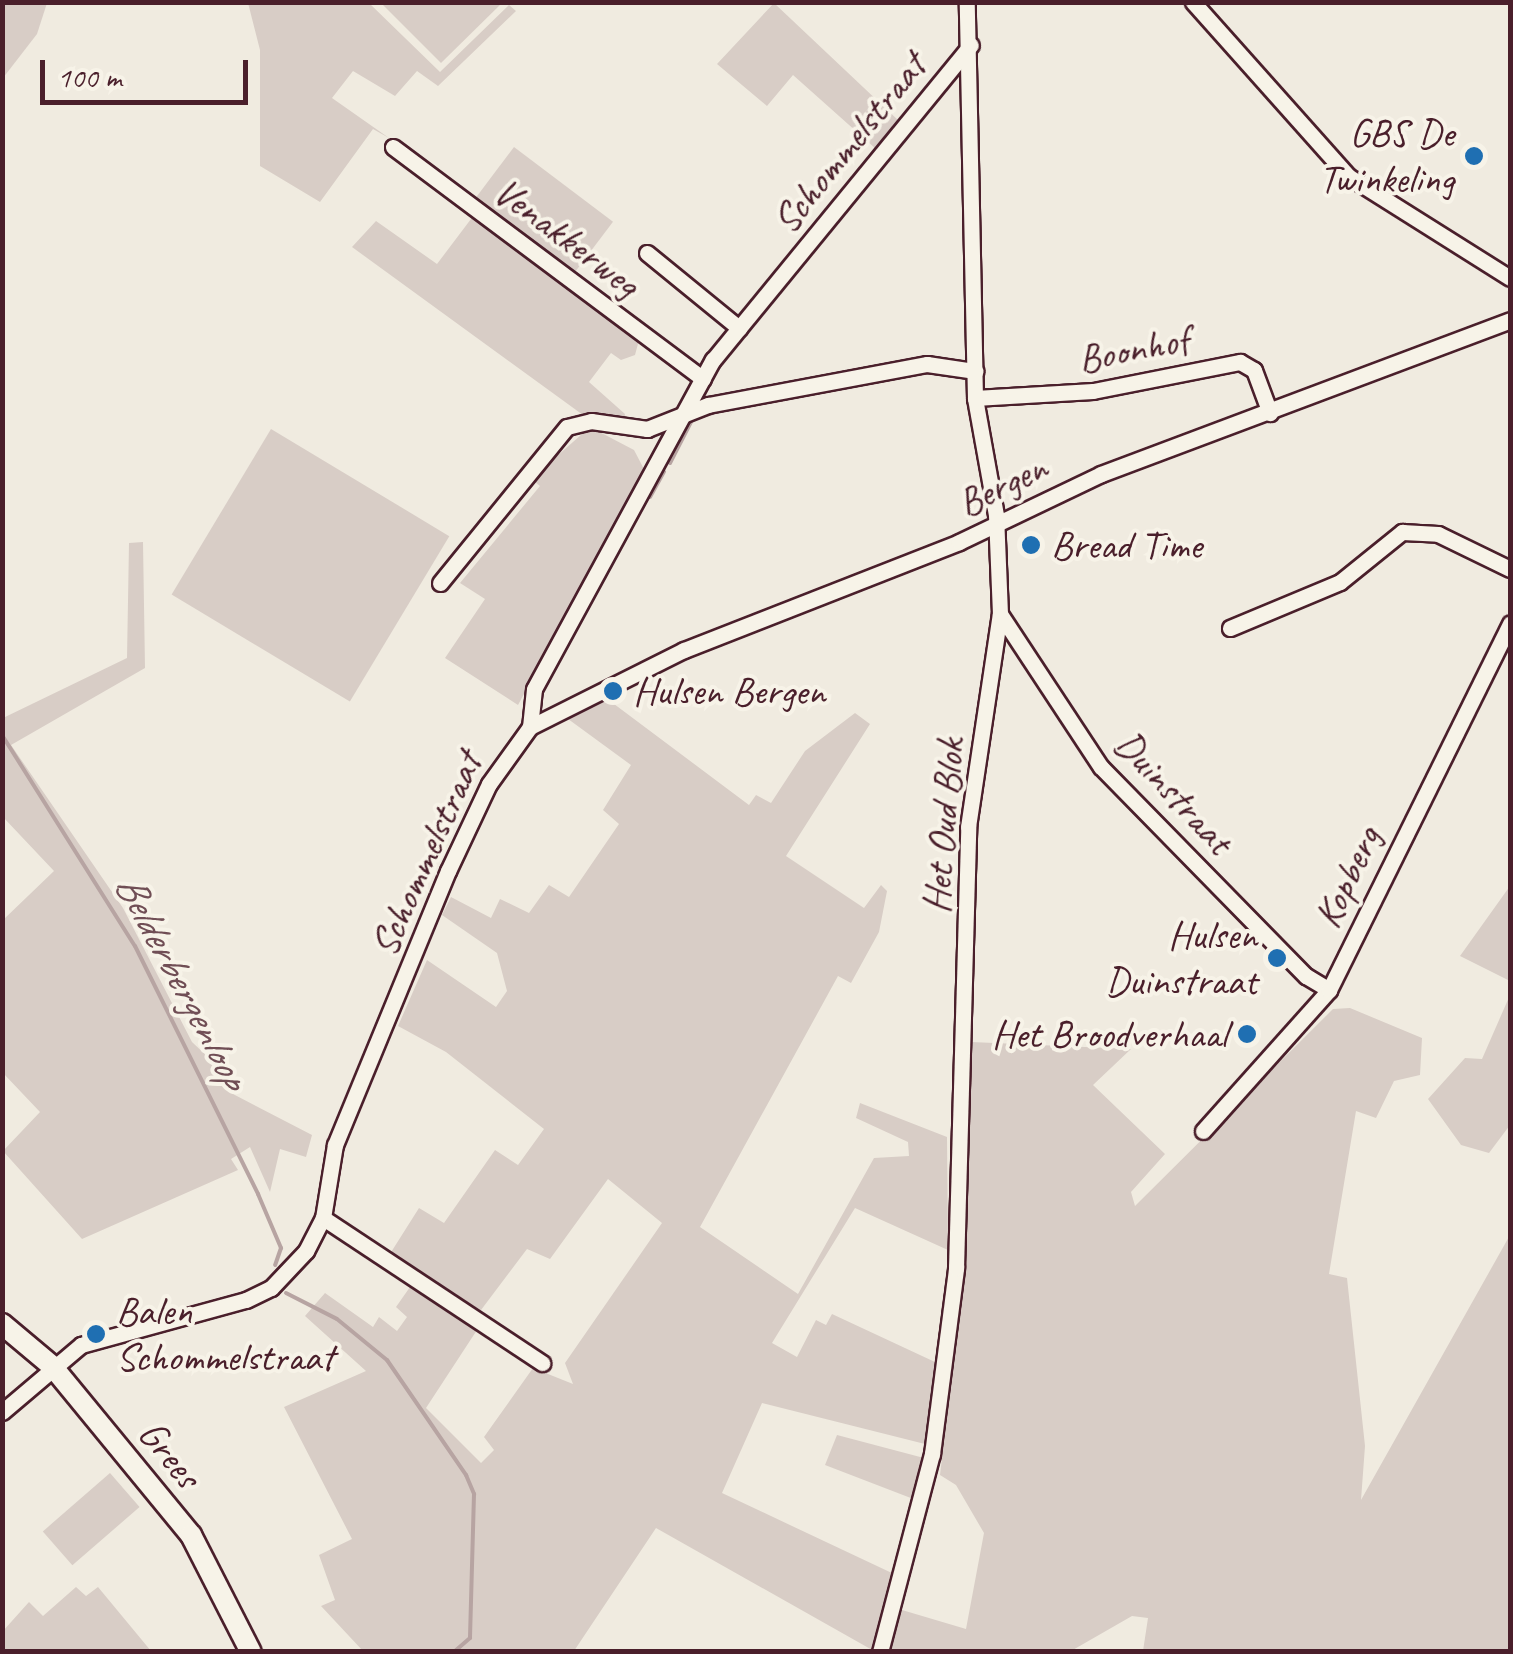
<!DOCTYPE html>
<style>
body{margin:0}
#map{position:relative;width:1513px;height:1654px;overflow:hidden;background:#f0ebe0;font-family:Caveat,sans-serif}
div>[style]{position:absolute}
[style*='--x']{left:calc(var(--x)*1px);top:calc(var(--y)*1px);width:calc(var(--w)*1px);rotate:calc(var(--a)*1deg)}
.green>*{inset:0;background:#d8cdc6;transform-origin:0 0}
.stream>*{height:4px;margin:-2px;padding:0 2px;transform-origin:2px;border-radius:2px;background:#b7a4a2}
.roads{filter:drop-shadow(2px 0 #4a1f2b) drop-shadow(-2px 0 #4a1f2b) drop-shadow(0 2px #4a1f2b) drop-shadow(0 -2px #4a1f2b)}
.minor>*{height:15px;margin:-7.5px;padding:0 7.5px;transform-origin:7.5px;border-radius:7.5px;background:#f7f3e8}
.tertiary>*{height:20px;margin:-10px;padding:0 10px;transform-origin:10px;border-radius:10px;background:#f7f3e8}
.dots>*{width:28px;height:28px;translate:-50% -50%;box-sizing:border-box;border:5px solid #f7f3e8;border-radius:50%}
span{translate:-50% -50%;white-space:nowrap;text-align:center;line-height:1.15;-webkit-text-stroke:8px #f7f3e8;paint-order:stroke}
.poi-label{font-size:40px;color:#4a1f2b}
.right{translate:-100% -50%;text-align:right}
.left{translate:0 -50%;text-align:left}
.street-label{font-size:40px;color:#4a1f2b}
.water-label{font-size:42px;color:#704e55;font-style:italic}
.frame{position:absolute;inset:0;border:5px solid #4a1f2b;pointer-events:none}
.scale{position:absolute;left:40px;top:60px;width:208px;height:45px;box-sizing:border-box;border:5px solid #4a1f2b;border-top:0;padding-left:12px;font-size:30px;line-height:35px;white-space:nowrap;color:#4a1f2b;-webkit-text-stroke:8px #f7f3e8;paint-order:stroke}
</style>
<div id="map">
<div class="green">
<div style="clip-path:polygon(2px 3px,47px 3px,37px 34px,3px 78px)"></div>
<div style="clip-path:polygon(248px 3px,369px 3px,440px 72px,509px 5px,516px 11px,438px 86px,417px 71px,395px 96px,353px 71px,332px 98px,389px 138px,373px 129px,320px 202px,260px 166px,260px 50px)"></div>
<div style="clip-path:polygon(381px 3px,502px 3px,441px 63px)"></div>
<div style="clip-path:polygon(774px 3px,899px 121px,876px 149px,793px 75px,767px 106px,717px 64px)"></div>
<div style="left:514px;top:147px;width:124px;height:66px;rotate:37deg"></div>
<div style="clip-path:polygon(474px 215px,639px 340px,635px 355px,621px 360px,611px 353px,589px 382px,625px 414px,623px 424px,583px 415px,352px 247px,376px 221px,437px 264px)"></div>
<div style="clip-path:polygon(590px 427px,634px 450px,645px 471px,518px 705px,445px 658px,485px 599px,460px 583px,540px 486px,531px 479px)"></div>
<div style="left:271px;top:429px;width:208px;height:193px;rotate:31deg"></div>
<div style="clip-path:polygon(143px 542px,145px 668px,11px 745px,123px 908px,192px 1042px,226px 1074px,233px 1094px,312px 1135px,306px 1157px,280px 1149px,270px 1192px,250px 1147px,231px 1159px,238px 1170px,82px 1239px,3px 1151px,40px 1112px,3px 1073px,3px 920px,54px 871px,3px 817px,3px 718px,127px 658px,129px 543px)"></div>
<div style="clip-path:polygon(602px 695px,749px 805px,756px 795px,771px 803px,805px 751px,855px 713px,870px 724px,786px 856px,864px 908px,881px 885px,887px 891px,879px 932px,851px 983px,838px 976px,700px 1227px,798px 1294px,874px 1158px,909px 1156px,908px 1142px,856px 1118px,860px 1103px,947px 1137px,948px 1250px,855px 1208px,772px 1343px,797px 1357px,816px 1320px,826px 1325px,832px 1314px,935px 1362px,925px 1444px,762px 1403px,722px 1493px,894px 1574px,874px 1651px,656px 1528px,574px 1651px,363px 1651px,321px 1606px,335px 1600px,319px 1555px,352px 1539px,284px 1407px,366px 1371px,305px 1316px,325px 1293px,373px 1327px,379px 1317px,397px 1331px,407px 1317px,396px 1307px,410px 1287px,477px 1330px,426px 1408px,481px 1463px,494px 1450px,484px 1437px,533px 1368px,573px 1384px,565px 1363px,662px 1223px,608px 1179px,550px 1259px,527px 1249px,481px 1310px,388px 1257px,419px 1208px,444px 1223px,495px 1150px,518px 1165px,544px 1129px,446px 1052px,398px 1026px,427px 960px,496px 1007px,507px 991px,497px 953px,442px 915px,451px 897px,491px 918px,500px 899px,529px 913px,549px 885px,569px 897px,619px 824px,603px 810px,631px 765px,564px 716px)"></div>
<div style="clip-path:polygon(1510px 886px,1510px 981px,1460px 956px)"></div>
<div style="clip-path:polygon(1510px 995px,1510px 1125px,1489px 1153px,1461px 1145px,1428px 1099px,1465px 1058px,1482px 1059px)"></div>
<div style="clip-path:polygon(1350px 1008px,1422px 1038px,1420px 1075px,1394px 1081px,1376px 1118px,1356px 1111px,1329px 1274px,1347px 1278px,1365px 1446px,1361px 1500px,1510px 1235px,1510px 1651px,1143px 1651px,1148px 1618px,1132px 1616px,1071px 1651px,887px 1652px,902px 1610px,966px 1629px,984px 1533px,956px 1485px,940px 1475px,965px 1258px,971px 1042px,1131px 1049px,1093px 1085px,1165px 1154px,1131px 1192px,1135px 1206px,1333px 1009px)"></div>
<div style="clip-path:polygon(837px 1435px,924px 1458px,916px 1500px,825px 1465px)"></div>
<div style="left:110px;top:1473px;width:45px;height:89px;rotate:49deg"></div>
<div style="clip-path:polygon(76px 1587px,86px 1596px,98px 1587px,151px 1651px,3px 1651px,3px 1631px,29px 1602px,43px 1616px)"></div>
</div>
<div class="stream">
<div style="--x:670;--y:463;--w:51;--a:-62.9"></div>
<div style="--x:693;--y:418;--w:21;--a:-14"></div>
<div style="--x:650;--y:497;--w:29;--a:-61"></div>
<div style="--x:2;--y:735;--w:249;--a:57.8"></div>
<div style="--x:135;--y:946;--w:277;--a:63.6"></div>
<div style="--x:258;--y:1194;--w:59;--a:66.9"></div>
<div style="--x:281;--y:1248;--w:18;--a:109"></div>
<div style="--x:286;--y:1293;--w:57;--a:27"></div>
<div style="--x:337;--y:1319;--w:65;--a:39.4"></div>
<div style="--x:387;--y:1360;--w:140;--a:55.5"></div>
<div style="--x:466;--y:1475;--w:21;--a:67"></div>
<div style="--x:474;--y:1494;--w:144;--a:91.6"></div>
<div style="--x:470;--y:1638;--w:21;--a:139"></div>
</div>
<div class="roads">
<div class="minor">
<div style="--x:1193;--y:2;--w:233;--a:48.3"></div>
<div style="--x:1348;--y:176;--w:191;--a:32.2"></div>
<div style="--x:393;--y:147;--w:387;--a:36.8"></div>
<div style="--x:647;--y:253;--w:119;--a:39.2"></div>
<div style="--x:975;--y:398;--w:118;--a:-3.4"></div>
<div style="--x:1093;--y:391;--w:150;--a:-11.2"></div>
<div style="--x:1240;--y:362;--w:16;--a:30"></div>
<div style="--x:1254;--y:370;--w:46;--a:69.6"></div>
<div style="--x:440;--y:583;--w:201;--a:-50.9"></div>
<div style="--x:567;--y:427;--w:25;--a:-14"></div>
<div style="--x:591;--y:421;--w:57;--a:8.1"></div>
<div style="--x:647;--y:429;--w:66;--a:-21.5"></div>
<div style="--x:708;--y:405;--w:223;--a:-10.6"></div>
<div style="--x:927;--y:364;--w:49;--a:8.3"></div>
<div style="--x:1000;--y:614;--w:183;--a:56.6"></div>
<div style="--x:1101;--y:767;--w:293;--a:45.6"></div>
<div style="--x:1306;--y:976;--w:27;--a:31"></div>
<div style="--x:1230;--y:628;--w:119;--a:-22.7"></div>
<div style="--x:1340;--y:582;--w:80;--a:-38.9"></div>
<div style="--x:1402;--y:532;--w:36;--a:3"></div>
<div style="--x:1438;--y:534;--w:80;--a:25.9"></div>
<div style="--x:530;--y:727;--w:38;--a:-84"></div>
<div style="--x:534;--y:689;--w:375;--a:-61.5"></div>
<div style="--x:713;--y:360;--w:407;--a:-50.7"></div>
<div style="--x:1203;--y:1131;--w:189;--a:-48.2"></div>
<div style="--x:1329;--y:990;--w:409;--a:-63.7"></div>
<div style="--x:323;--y:1218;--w:263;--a:33.5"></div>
<div style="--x:2;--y:1412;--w:104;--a:-40.3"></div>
<div style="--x:81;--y:1345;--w:171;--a:-15.3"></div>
<div style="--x:246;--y:1300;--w:28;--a:-26"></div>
<div style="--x:271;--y:1288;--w:51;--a:-46.6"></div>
<div style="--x:306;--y:1251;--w:37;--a:-63"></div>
<div style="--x:323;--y:1218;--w:74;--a:-80.7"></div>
<div style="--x:335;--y:1145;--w:296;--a:-67.6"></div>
<div style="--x:448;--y:871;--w:96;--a:-64.8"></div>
<div style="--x:489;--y:784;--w:70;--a:-54.3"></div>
<div style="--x:530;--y:727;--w:172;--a:-26.6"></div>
<div style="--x:684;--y:650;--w:295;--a:-21.4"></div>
<div style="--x:959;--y:542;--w:157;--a:-25.6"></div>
<div style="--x:1101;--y:474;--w:437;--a:-20.6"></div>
<div style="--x:880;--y:1652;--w:205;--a:-75.3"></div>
<div style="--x:932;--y:1454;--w:188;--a:-82.6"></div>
<div style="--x:956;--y:1268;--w:441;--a:-88.4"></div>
<div style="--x:968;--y:827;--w:215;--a:-81.5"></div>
<div style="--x:1000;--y:614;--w:99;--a:-92.3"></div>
<div style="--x:996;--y:515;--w:119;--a:-100.2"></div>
<div style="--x:975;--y:398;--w:396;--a:-91.2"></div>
</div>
<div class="tertiary">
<div style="--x:2;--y:1324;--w:65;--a:40"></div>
<div style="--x:52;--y:1366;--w:219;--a:50.6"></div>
<div style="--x:191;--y:1535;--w:131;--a:62.9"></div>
</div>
</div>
<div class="dots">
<div style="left:1474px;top:156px;background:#1f6fb2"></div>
<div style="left:1031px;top:545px;background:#1f6fb2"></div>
<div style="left:613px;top:691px;background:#1f6fb2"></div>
<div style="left:1277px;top:958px;background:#1f6fb2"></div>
<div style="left:1247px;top:1034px;background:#1f6fb2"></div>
<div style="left:96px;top:1334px;background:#1f6fb2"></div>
</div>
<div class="poi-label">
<span class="right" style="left:1454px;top:156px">GBS De<br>Twinkeling</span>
<span class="left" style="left:1051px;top:545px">Bread Time</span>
<span class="left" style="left:633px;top:691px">Hulsen Bergen</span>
<span class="right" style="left:1257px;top:958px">Hulsen<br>Duinstraat</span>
<span class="right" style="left:1227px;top:1034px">Het Broodverhaal</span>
<span class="left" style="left:116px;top:1334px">Balen<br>Schommelstraat</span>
</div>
<div class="street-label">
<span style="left:849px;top:143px;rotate:-51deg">Schommelstraat</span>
<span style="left:567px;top:237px;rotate:37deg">Venakkerweg</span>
<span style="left:1133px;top:349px;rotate:-11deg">Boonhof</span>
<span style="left:1002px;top:485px;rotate:-26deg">Bergen</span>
<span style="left:1174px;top:792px;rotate:47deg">Duinstraat</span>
<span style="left:943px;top:826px;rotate:-85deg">Het Oud Blok</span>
<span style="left:426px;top:854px;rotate:-66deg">Schommelstraat</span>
<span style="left:1347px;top:877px;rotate:-65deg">Kopberg</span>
<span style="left:170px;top:1454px;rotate:51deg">Grees</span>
</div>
<div class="water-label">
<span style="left:181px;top:981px;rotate:62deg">Belderbergenloop</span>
</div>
<div class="frame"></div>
<div class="scale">100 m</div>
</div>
